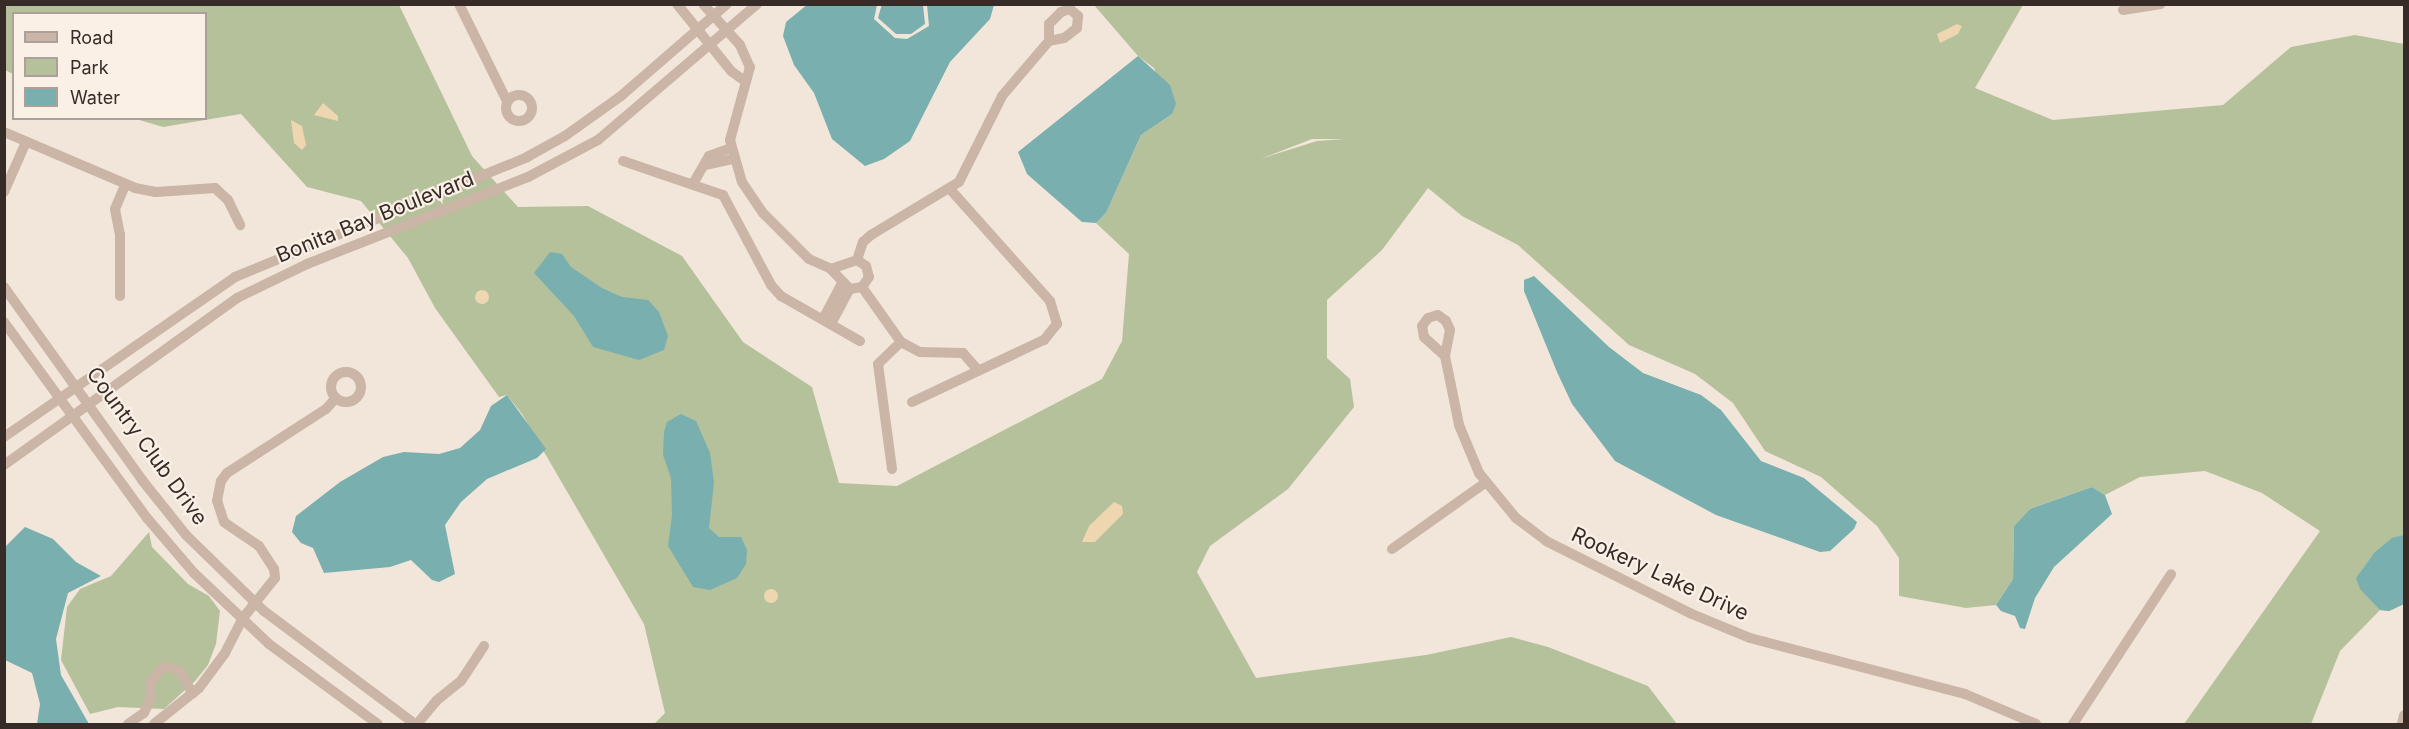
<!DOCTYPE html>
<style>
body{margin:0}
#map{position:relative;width:2409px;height:729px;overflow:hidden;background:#f2e6da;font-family:Inter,sans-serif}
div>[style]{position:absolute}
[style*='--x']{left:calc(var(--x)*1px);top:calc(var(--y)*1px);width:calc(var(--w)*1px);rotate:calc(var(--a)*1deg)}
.green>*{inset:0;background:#b5c19a}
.sand>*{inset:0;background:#eed6b0}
.round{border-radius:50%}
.water>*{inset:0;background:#79afaf}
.minor>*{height:10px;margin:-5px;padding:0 5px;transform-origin:5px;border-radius:5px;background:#cab5a6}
.minor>.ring{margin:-5px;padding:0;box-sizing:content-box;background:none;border:10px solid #cab5a6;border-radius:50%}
span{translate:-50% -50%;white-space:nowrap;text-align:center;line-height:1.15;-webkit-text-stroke:4.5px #faf0e6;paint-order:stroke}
.street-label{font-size:21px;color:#362b27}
.frame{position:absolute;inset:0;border:6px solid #362b27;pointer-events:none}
.legend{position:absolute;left:12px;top:12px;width:195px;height:108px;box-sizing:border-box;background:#faf0e6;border:2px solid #aca19a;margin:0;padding:8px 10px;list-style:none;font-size:18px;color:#362b27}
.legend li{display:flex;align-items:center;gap:12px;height:30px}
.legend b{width:30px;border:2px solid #aca19a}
</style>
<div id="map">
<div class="green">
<div style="clip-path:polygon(evenodd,5px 5px,399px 5px,472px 156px,518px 207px,588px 206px,682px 256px,743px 342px,812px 387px,839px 483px,897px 486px,1102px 379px,1122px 341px,1129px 254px,1096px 223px,1106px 213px,1141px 135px,1172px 114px,1154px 68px,1138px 56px,1094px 5px,2023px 5px,1975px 88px,2053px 120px,2223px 105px,2291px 47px,2355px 35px,2404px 44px,2404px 604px,2389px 611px,2380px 610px,2340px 651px,2311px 724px,2184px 724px,2320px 531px,2262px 493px,2205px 471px,2140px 477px,2105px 495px,2092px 487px,2030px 509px,2014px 526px,2013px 579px,1996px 605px,1966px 608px,1899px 596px,1899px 558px,1877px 526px,1821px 477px,1765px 451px,1733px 403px,1695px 374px,1629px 345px,1518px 245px,1462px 216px,1428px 188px,1382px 250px,1327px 300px,1327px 358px,1350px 379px,1354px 407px,1288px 489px,1210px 546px,1197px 572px,1256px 678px,1426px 655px,1511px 637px,1548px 647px,1648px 686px,1677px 724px,654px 724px,665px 713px,644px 624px,522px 414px,507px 395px,499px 397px,435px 308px,408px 258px,361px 201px,307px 187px,241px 114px,163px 127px,136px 119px,206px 118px,206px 14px,14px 14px,13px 74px,5px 70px,5px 5px,1312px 139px,1344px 139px,1317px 141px,1260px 159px,1312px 139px)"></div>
<div style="clip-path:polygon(149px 532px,152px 547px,188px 584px,209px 596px,220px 611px,216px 644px,208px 665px,195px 681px,164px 709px,118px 707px,90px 714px,61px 660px,67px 607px,80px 589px,111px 576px)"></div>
</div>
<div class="sand">
<div style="clip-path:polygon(1957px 24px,1962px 26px,1958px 34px,1940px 43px,1937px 34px)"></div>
<div style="clip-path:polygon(323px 103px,338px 116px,338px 121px,314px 115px)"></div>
<div style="clip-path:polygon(291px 120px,302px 126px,306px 145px,302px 150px,294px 143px)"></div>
<div class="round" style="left:475px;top:290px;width:14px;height:14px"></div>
<div style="clip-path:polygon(1114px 502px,1122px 506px,1123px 514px,1095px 542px,1082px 542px,1089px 526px)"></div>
<div class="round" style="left:764px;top:589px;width:14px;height:14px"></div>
</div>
<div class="water">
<div style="clip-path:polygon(808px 4px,877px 5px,874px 19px,895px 38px,907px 39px,929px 26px,927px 5px,994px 5px,990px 19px,950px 62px,910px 141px,884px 159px,865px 166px,832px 139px,814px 93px,794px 65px,783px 36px,786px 22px)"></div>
<div style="clip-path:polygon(882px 4px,923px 5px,925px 24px,911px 34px,896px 34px,878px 18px)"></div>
<div style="clip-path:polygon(1138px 56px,1170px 85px,1176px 104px,1172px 114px,1141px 135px,1106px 213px,1096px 223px,1082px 222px,1027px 174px,1018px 152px)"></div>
<div style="clip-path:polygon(550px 252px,562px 254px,571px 267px,602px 288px,622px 297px,648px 300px,659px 312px,668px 336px,664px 350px,639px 360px,593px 347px,574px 316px,534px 273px)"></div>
<div style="clip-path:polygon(1534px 276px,1609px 347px,1643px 373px,1701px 395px,1721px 410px,1761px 461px,1804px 478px,1857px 522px,1854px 529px,1830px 551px,1820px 552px,1716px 515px,1615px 461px,1572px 404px,1557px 372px,1524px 291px,1524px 280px)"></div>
<div style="clip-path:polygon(507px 395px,546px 449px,537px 458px,487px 479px,461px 502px,445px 525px,455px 574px,439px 582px,432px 580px,411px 560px,390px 567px,324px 573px,313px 548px,301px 543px,292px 532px,296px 516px,340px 482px,383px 457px,404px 452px,439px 454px,460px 448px,480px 430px,491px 406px)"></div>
<div style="clip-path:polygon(681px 414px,696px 421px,710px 453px,714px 482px,709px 528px,719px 537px,741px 537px,747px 550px,746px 564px,737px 578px,710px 590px,693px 587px,668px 546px,672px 515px,671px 478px,663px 455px,664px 432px,667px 422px)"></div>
<div style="clip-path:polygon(2092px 487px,2105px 495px,2112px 514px,2054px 567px,2035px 598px,2025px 629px,2020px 628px,2015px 616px,2001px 611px,1996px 605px,2013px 579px,2014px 526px,2030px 509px)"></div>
<div style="clip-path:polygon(25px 527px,53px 539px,76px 562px,101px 576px,68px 593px,56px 639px,61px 675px,89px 724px,37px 724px,40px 704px,32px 673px,5px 660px,5px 547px)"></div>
<div style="clip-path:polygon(2404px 535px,2404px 604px,2389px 611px,2380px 610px,2360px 589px,2356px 578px,2375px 552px,2392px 538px)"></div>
</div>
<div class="minor">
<div style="--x:459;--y:4;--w:108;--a:63.7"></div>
<div style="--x:677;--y:4;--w:86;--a:51.1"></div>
<div style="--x:731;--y:71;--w:17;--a:36"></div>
<div style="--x:703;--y:4;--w:55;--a:47.9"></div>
<div style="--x:740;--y:45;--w:24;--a:66"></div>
<div style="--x:750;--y:67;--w:76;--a:105.3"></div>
<div style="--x:730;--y:140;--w:44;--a:74.1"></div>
<div style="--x:742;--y:182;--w:37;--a:56"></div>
<div style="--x:763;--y:213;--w:65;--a:45"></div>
<div style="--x:809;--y:259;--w:24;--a:24"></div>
<div style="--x:831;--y:269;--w:28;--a:-19"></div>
<div style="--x:857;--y:260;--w:11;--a:34"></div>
<div style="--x:866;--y:266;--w:11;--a:75"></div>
<div style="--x:869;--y:277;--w:12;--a:125"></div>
<div style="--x:862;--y:287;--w:12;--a:171"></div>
<div style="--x:850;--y:289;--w:28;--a:-134"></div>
<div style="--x:1070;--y:9;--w:11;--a:41"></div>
<div style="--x:1078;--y:16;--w:12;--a:95"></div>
<div style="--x:1077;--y:28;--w:16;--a:142"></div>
<div style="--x:1064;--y:38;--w:15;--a:169"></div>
<div style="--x:1049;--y:41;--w:17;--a:-90"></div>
<div style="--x:1049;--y:24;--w:17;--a:-45"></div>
<div style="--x:1061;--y:12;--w:9;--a:-18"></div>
<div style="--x:2123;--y:10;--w:38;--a:-9"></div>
<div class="ring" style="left:506px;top:95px;width:16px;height:16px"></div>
<div style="--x:4;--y:132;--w:142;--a:23.1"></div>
<div style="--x:135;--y:188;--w:21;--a:11"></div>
<div style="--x:156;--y:192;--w:59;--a:-3.9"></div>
<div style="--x:215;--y:188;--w:18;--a:43"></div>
<div style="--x:228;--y:200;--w:28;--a:64"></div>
<div style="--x:623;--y:161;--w:106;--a:18.8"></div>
<div style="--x:723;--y:195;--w:102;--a:61.9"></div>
<div style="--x:771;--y:285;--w:15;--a:48"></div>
<div style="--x:781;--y:296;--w:91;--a:29.7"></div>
<div style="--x:705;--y:165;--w:29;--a:-12"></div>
<div style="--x:694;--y:182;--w:30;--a:-60"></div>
<div style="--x:709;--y:156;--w:23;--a:-20"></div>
<div style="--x:4;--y:192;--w:55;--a:-66.3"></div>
<div style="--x:857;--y:260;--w:19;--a:-72"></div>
<div style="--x:863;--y:242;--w:11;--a:-41"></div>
<div style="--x:871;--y:235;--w:103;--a:-31.1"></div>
<div style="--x:959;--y:182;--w:96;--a:-63.4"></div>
<div style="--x:1002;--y:96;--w:72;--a:-49.5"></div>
<div style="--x:4;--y:287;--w:237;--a:54.4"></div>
<div style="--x:142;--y:480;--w:70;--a:51.3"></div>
<div style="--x:186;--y:535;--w:109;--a:44.3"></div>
<div style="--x:264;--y:611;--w:189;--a:36.8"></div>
<div style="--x:862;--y:287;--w:67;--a:54.7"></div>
<div style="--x:901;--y:342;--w:21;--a:28"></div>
<div style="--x:920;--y:352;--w:43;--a:1.3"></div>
<div style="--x:963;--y:353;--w:23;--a:49"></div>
<div style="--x:120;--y:296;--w:61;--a:-90"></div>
<div style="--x:120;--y:235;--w:26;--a:-101"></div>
<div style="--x:115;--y:209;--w:26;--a:-67"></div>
<div style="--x:1438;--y:315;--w:10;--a:37"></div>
<div style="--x:1446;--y:321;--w:10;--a:66"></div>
<div style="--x:1450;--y:330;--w:26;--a:101"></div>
<div style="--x:1445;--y:356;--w:28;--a:-138"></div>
<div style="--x:1424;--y:337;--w:11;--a:-100"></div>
<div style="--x:1422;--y:326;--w:10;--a:-53"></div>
<div style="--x:1428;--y:318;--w:10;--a:-17"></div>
<div style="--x:823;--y:319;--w:40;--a:-62"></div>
<div style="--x:4;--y:322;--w:243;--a:53.9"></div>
<div style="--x:147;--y:518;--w:72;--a:49.5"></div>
<div style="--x:194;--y:573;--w:103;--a:43.4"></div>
<div style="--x:269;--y:644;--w:135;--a:36.3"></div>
<div style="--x:831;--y:324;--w:40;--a:-62"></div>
<div style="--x:1445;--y:356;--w:70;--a:78.5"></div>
<div style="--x:1459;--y:425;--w:52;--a:67.4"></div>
<div style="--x:1479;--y:473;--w:58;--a:50.6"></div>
<div style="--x:1516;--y:518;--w:38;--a:37"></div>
<div style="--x:1546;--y:541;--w:163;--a:26.6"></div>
<div style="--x:1692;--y:614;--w:63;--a:22.5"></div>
<div style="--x:1750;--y:638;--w:222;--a:14.6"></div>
<div style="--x:1965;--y:694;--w:77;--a:22.9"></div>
<div class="ring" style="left:331px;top:372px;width:20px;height:20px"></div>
<div style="--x:912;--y:402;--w:146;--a:-25.2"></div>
<div style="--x:1044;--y:340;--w:21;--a:-51"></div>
<div style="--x:1057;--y:324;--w:24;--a:-107"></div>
<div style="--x:1050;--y:301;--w:150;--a:-131.8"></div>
<div style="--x:4;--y:437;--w:281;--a:-34.7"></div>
<div style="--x:235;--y:277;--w:316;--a:-22.3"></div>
<div style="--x:527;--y:157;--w:43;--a:-28.9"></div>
<div style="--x:565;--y:136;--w:69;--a:-35.5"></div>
<div style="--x:621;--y:96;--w:140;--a:-41"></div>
<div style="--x:4;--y:465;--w:287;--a:-35.6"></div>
<div style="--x:237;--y:298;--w:78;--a:-25.9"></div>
<div style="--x:307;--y:264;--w:238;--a:-21.5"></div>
<div style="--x:528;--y:177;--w:79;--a:-27.9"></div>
<div style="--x:598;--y:140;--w:209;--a:-40.5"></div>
<div style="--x:892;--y:469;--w:106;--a:-97.6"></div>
<div style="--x:878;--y:364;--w:32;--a:-44"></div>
<div style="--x:1392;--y:549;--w:114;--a:-35.4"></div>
<div style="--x:128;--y:724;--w:19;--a:-35"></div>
<div style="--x:144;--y:713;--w:14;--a:-65"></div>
<div style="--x:150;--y:700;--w:19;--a:-87"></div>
<div style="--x:151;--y:681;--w:20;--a:-49"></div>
<div style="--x:164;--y:666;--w:17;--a:17"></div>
<div style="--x:180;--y:671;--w:26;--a:61"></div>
<div style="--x:154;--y:724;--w:58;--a:-38.7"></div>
<div style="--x:199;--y:688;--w:44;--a:-53.4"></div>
<div style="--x:225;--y:653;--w:39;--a:-63"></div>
<div style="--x:243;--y:618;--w:51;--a:-51.3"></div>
<div style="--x:275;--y:578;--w:9;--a:-96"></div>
<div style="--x:274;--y:569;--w:27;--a:-123"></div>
<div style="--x:259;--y:546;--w:42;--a:-145.6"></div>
<div style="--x:224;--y:522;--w:22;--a:-108"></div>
<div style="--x:217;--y:501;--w:20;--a:-79"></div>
<div style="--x:221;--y:481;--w:10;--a:-53"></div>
<div style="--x:227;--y:473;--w:118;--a:-32.9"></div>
<div style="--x:326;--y:409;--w:15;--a:-48"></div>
<div style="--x:417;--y:724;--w:30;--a:-50"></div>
<div style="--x:436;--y:701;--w:32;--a:-39"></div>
<div style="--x:461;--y:681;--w:42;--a:-56.7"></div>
<div style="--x:2073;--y:724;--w:179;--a:-56.8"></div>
<div style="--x:2402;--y:724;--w:9;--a:-77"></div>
</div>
<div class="street-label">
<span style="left:375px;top:217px;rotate:-22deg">Bonita Bay Boulevard</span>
<span style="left:147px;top:446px;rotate:54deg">Country Club Drive</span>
<span style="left:1660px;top:574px;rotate:25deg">Rookery Lake Drive</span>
</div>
<div class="frame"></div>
<ul class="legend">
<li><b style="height:8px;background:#cab5a6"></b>Road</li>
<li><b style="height:16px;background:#b5c19a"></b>Park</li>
<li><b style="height:16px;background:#79afaf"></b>Water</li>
</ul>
</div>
